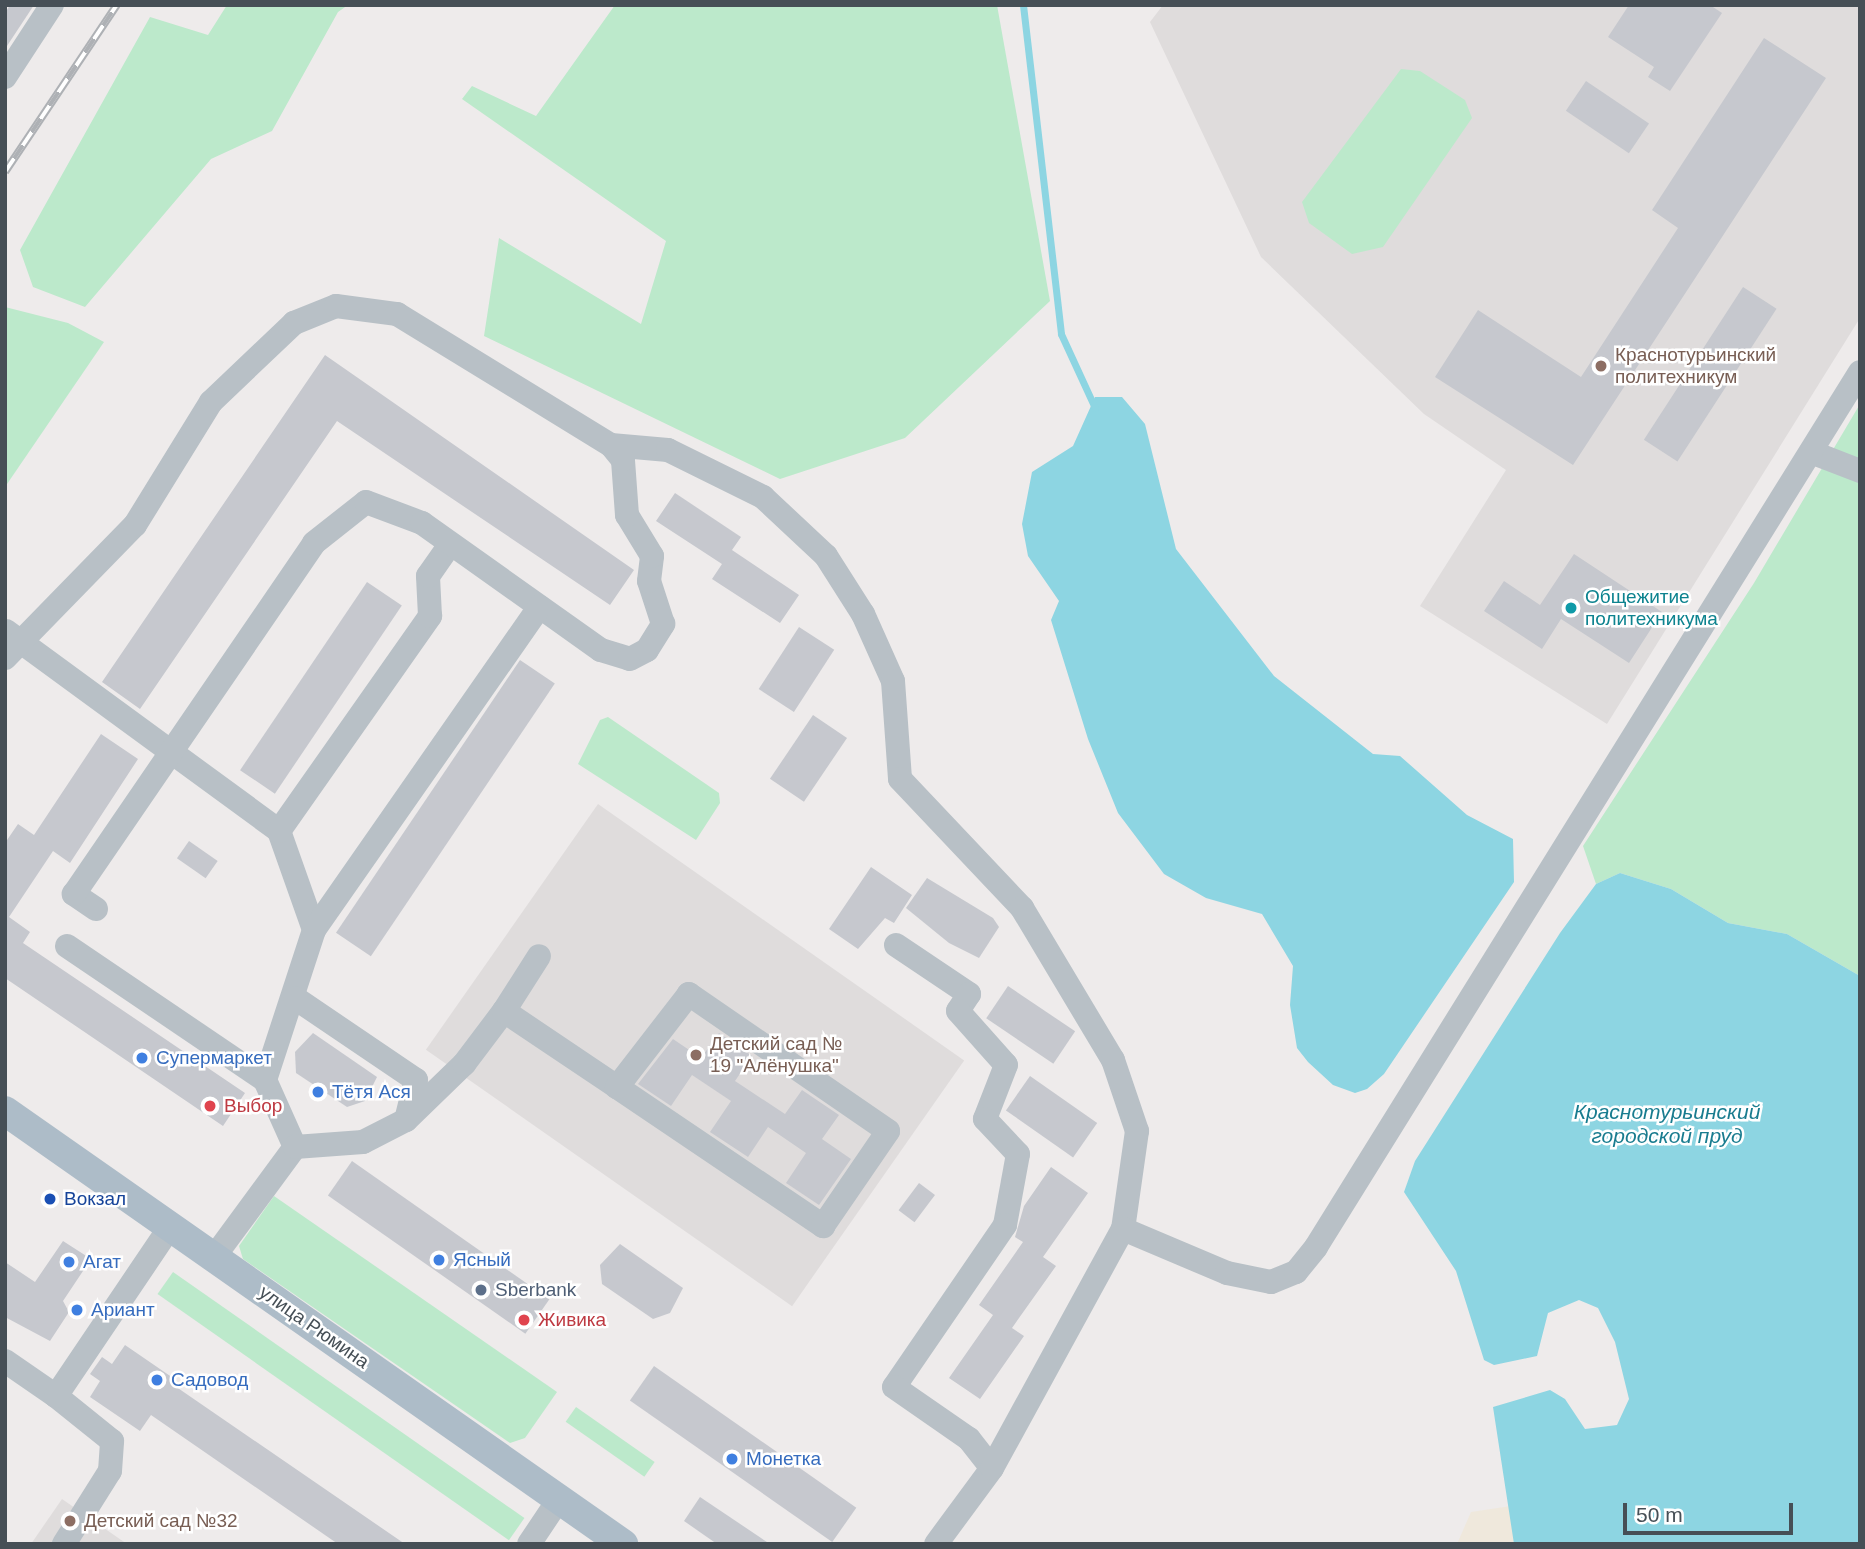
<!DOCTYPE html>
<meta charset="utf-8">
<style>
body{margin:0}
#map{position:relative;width:1865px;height:1549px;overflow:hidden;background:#eeebeb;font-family:Arial,sans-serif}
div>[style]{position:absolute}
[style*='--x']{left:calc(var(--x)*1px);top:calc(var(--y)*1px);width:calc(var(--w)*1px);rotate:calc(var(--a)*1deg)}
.education>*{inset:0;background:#dfdcdc;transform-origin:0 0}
.green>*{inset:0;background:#bce9cb;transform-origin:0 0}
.sand>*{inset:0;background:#efe8dc}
.water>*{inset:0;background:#8dd5e2}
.stream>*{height:7px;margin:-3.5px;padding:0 3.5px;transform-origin:3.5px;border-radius:3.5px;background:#8dd5e2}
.building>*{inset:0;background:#c6c8ce;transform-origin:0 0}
.minor>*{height:24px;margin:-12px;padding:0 12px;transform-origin:12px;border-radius:12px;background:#b8c0c6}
.major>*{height:30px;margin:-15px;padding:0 15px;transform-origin:15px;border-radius:15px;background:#adbcc8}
.rail>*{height:8px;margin-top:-4px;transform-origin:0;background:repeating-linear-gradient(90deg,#fff 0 16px,#aeb1b5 0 32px);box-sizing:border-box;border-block:2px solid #aeb1b5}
.dots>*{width:19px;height:19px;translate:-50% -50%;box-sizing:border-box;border:4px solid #fff;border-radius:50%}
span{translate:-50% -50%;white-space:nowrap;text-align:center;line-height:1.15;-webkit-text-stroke:5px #fff;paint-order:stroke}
.education-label{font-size:19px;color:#785e54}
.left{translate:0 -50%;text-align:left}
.culture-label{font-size:19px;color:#0d838f}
.shop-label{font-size:19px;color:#366cbe}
.health-label{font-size:19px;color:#be3a42}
.transit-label{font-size:19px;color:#164399}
.service-label{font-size:19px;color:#4e5e75}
.street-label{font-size:19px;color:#464f56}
.water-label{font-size:21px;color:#197c8f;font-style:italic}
.frame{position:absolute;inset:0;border:7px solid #464f56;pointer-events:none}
.scale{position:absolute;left:1623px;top:1503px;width:170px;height:32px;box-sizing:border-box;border:4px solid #464f56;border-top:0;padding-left:9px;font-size:21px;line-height:24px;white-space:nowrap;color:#464f56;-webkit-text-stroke:5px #fff;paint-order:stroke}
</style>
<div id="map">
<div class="education">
<div style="clip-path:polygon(1163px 5px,1860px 5px,1860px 318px,1607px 724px,1420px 606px,1506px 470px,1424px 414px,1261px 257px,1150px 22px)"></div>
<div style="left:598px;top:804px;width:447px;height:300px;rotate:35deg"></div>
<div style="clip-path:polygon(62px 1499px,127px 1544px,31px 1544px)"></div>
</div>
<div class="green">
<div style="clip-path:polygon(227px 5px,348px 5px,338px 12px,272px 131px,211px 159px,85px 307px,33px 287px,20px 250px,150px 17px,208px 35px)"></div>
<div style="clip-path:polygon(615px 5px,997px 5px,1050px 301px,905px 438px,780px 479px,484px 336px,499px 238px,641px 324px,666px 241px,462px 99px,472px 86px,536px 116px)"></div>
<div style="clip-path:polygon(1401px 69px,1420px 71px,1465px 100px,1472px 118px,1383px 247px,1352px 254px,1309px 223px,1302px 202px)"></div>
<div style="clip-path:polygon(5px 307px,68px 323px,104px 342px,5px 487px)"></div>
<div style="clip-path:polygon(1860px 404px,1860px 976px,1787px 934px,1728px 923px,1671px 889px,1620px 873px,1596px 884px,1583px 846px,1754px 583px)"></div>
<div style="clip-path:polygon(608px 717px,719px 793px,720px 803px,696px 840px,578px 764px,600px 720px)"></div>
<div style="clip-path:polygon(274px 1196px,557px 1392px,525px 1438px,510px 1443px,243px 1259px,239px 1246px)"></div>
<div style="left:173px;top:1272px;width:429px;height:27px;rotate:35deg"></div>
<div style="left:576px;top:1407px;width:96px;height:18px;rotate:35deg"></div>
</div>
<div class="sand">
<div style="clip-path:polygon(1511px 1506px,1514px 1544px,1457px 1544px,1471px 1512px)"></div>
</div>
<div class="water">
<div style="clip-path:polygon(1095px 397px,1122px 397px,1145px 424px,1176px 549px,1274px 676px,1373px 754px,1400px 756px,1467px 815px,1513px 839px,1514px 882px,1384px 1074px,1367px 1089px,1355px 1093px,1333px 1085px,1308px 1062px,1297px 1048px,1290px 1005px,1293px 966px,1262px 914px,1206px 898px,1164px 874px,1118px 813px,1088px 739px,1051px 620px,1059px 601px,1028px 556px,1022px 524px,1032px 472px,1073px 446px)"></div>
<div style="clip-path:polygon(1620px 873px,1671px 889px,1728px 923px,1787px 934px,1860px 976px,1860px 1544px,1514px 1544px,1493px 1407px,1550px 1390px,1565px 1399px,1585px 1429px,1617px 1425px,1629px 1399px,1615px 1342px,1598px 1308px,1579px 1300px,1548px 1313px,1537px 1356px,1494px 1365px,1484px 1360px,1456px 1271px,1404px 1192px,1415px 1161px,1560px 933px,1596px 884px)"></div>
</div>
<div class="stream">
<div style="--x:1023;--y:5;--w:331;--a:83.4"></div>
<div style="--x:1061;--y:334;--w:81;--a:65.3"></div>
</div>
<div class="building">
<div style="clip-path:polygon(10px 5px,34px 5px,5px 49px,5px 13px)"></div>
<div style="clip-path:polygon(1629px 5px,1710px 5px,1722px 13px,1670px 91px,1648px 77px,1654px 67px,1608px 37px)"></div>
<div style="clip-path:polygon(1764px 38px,1826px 78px,1573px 465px,1435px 377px,1478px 310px,1581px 377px,1678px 228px,1652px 210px)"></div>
<div style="left:1586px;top:81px;width:76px;height:36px;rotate:34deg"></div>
<div style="left:1743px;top:287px;width:40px;height:182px;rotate:33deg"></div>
<div style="clip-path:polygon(325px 355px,634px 570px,610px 605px,337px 421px,140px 709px,102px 682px)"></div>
<div style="clip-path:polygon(675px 493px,741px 537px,732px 550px,799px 595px,780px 623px,712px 579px,722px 564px,656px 521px)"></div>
<div style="clip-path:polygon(1574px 554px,1662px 612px,1629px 663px,1561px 619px,1542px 649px,1484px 611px,1504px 581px,1540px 605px)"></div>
<div style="left:367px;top:582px;width:42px;height:227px;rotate:34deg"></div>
<div style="left:799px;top:627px;width:42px;height:74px;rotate:33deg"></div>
<div style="left:520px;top:660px;width:42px;height:329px;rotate:34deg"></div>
<div style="left:813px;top:715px;width:41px;height:77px;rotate:34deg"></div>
<div style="clip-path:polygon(101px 734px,138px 759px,70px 863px,53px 851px,9px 917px,30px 932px,23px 943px,245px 1093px,223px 1126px,5px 978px,5px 843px,18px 824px,34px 835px)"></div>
<div style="left:189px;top:841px;width:35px;height:21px;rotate:35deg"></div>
<div style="clip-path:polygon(871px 867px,912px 895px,894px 923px,885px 918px,858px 949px,829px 929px)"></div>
<div style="clip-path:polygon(927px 878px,993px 918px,999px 927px,979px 958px,949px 943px,906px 908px)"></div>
<div style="left:1008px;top:986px;width:81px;height:39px;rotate:34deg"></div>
<div style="clip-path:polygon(313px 1033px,377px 1077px,365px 1101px,347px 1107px,296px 1073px,295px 1052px)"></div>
<div style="clip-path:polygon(719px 1033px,752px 1056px,735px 1081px,785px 1114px,802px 1090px,839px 1115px,822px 1139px,851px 1159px,819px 1205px,786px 1183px,806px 1153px,768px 1127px,748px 1157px,710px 1132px,731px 1101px,692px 1075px,671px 1106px,638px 1084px,673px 1039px,701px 1058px)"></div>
<div style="left:1030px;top:1076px;width:82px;height:42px;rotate:35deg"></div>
<div style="left:352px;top:1161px;width:241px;height:42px;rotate:35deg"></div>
<div style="clip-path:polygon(1051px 1167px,1088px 1193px,1043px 1257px,1056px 1266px,1012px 1328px,1024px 1336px,980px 1399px,949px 1378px,993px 1315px,979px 1305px,1023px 1242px,1015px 1237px,1024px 1206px)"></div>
<div style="left:919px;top:1183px;width:20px;height:34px;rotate:37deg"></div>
<div style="clip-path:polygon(63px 1241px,91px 1259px,63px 1301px,69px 1312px,50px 1341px,5px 1317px,5px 1262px,35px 1282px)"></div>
<div style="clip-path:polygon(620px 1244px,683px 1288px,670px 1313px,653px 1319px,602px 1284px,600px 1265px)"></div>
<div style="clip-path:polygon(125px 1345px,176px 1380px,172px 1384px,405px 1544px,338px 1544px,151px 1415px,140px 1431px,90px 1397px,100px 1381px,90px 1374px,102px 1357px,112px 1364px)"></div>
<div style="left:654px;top:1366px;width:247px;height:42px;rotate:35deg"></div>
<div style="clip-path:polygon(700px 1497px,770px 1544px,717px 1544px,684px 1521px)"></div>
</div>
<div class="minor">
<div style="--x:5;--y:77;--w:86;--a:-56.9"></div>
<div style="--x:1811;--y:452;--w:53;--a:21.2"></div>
<div style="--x:6;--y:631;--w:338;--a:36.2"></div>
<div style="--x:279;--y:831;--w:105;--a:70.5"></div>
<div style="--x:314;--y:930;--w:158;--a:108.1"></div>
<div style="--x:265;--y:1080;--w:73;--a:65.9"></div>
<div style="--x:5;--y:658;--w:186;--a:-45.7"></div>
<div style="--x:135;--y:525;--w:145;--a:-58.3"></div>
<div style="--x:211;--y:402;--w:115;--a:-43.6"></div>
<div style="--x:294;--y:323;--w:45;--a:-22"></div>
<div style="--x:336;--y:306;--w:62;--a:7.5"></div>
<div style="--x:397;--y:314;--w:251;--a:31.5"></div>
<div style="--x:611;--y:445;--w:57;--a:5"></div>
<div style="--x:668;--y:450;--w:106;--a:26.3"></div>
<div style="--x:763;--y:497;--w:86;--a:43.1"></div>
<div style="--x:826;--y:556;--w:69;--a:57.5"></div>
<div style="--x:863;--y:614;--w:73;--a:65.9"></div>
<div style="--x:893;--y:681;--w:98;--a:85.9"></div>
<div style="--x:900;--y:779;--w:178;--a:46.6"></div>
<div style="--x:1022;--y:908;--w:177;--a:59.1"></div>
<div style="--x:1113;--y:1060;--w:75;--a:71.3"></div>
<div style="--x:1137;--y:1131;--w:99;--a:98.1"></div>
<div style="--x:279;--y:831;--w:263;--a:-54.9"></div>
<div style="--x:430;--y:616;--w:40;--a:-92.9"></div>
<div style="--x:428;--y:576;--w:38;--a:-55"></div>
<div style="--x:96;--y:909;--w:27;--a:-146"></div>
<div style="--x:74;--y:894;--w:425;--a:-55.6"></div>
<div style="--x:314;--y:543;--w:66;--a:-38.3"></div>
<div style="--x:366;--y:502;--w:60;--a:20.6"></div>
<div style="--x:422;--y:523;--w:219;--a:35.4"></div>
<div style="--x:601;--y:650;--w:30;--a:17"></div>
<div style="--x:630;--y:659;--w:19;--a:-28"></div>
<div style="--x:647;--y:650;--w:31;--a:-58"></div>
<div style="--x:663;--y:624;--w:45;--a:-108"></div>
<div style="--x:649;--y:581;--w:25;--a:-83"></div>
<div style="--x:652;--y:556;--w:48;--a:-121.4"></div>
<div style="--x:627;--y:515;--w:55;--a:-94.2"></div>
<div style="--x:623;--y:460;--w:19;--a:-129"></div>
<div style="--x:314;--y:930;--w:394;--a:-55.1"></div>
<div style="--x:896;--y:945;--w:88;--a:33.9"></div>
<div style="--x:969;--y:994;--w:20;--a:123"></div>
<div style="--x:958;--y:1011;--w:72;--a:48.4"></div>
<div style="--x:1006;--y:1065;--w:58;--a:111.3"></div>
<div style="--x:985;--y:1119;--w:48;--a:46.7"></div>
<div style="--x:1018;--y:1154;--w:72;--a:100.4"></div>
<div style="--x:1005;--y:1225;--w:196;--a:124.4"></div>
<div style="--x:894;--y:1387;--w:91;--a:34.7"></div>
<div style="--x:969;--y:1439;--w:37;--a:52"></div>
<div style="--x:67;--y:946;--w:239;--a:34.1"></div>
<div style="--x:295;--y:998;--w:146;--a:34.1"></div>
<div style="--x:416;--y:1080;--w:41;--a:104"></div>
<div style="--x:504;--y:1011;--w:65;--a:-57.5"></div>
<div style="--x:214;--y:1257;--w:137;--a:-53.6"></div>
<div style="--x:295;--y:1147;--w:68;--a:-4.2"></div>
<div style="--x:363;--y:1142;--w:48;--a:-27.1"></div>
<div style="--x:406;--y:1120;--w:81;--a:-44"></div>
<div style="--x:464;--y:1064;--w:66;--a:-53"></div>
<div style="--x:504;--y:1011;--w:136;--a:33.9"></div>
<div style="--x:617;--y:1087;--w:249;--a:34"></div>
<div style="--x:823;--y:1226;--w:115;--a:-55.6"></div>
<div style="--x:888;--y:1131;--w:242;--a:-145.5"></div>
<div style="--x:689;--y:994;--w:118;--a:127.7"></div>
<div style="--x:5;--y:1361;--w:62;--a:34.5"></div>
<div style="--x:64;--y:1544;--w:86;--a:-57.8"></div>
<div style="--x:110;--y:1471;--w:30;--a:-86"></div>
<div style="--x:112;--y:1441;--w:72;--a:-141.2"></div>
<div style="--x:56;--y:1396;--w:204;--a:-56"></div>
<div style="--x:529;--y:1544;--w:54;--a:-56.3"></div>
<div style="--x:936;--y:1544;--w:94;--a:-53.6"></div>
<div style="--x:992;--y:1468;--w:273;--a:-61.3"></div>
<div style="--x:1123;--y:1229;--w:113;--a:22.9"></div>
<div style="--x:1227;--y:1273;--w:45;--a:11.6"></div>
<div style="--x:1271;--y:1282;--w:27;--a:-22"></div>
<div style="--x:1296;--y:1272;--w:32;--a:-51"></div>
<div style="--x:1316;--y:1247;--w:1030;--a:-58.13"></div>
</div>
<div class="major">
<div style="--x:5;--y:1111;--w:755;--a:35.02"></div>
</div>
<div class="rail">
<div style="--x:5;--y:172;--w:201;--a:-56.2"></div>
</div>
<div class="dots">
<div style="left:1601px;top:366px;background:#8d6e63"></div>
<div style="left:1571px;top:608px;background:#0f9aa8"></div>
<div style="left:696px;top:1055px;background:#8d6e63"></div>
<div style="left:142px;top:1058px;background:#3f7fe0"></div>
<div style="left:318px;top:1092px;background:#3f7fe0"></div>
<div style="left:210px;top:1106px;background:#e0444e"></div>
<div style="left:50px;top:1199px;background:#1a4fb4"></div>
<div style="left:439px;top:1260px;background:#3f7fe0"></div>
<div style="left:69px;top:1262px;background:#3f7fe0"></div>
<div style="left:481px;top:1290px;background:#5c6f8a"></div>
<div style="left:77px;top:1310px;background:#3f7fe0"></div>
<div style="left:524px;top:1320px;background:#e0444e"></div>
<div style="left:157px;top:1380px;background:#3f7fe0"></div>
<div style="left:732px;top:1459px;background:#3f7fe0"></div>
<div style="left:70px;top:1521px;background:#8d6e63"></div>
</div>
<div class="education-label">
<span class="left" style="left:1615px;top:366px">Краснотурьинский<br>политехникум</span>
<span class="left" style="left:710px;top:1055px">Детский сад №<br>19 "Алёнушка"</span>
<span class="left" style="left:84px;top:1521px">Детский сад №32</span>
</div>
<div class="culture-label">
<span class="left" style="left:1585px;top:608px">Общежитие<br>политехникума</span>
</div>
<div class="shop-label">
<span class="left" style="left:156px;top:1058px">Супермаркет</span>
<span class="left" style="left:332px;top:1092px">Тётя Ася</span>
<span class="left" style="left:453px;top:1260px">Ясный</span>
<span class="left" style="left:83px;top:1262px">Агат</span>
<span class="left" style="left:91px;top:1310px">Ариант</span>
<span class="left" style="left:171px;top:1380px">Садовод</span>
<span class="left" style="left:746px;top:1459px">Монетка</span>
</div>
<div class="health-label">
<span class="left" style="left:224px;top:1106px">Выбор</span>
<span class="left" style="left:538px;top:1320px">Живика</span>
</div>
<div class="transit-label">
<span class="left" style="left:64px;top:1199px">Вокзал</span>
</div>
<div class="service-label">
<span class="left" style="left:495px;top:1290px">Sberbank</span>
</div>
<div class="street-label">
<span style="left:314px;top:1327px;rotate:35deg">улица Рюмина</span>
</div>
<div class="water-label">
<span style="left:1667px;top:1124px">Краснотурьинский<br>городской пруд</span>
</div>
<div class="frame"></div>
<div class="scale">50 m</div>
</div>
